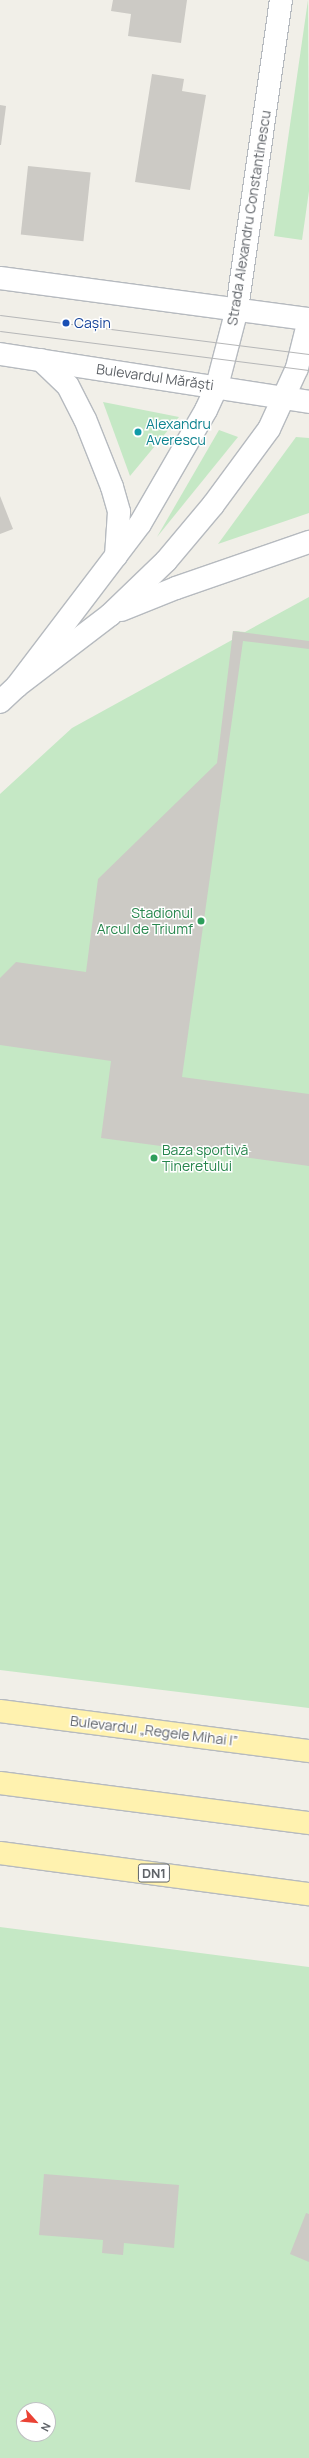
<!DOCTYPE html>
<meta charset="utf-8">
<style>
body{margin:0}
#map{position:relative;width:309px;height:2458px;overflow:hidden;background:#f1efe8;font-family:Manrope,sans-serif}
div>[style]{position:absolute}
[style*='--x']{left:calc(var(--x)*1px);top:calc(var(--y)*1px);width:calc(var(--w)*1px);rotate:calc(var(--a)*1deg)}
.green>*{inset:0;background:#c5e8c5}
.building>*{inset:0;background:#cccac5;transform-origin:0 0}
.roads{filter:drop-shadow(1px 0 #b6babf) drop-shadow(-1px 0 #b6babf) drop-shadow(0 1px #b6babf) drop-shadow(0 -1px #b6babf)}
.secondary>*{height:22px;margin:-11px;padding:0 11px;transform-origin:11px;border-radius:11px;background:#fff}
.primary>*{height:22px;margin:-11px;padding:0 11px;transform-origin:11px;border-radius:11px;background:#fff2af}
.tram>*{height:1px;margin:-0.5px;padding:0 0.5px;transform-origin:0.5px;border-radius:0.5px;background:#b6b7b8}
.dots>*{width:11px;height:11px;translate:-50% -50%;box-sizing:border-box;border:2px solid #fff;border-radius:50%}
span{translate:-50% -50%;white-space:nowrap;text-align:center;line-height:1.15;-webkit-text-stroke:3px #fff;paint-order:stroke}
.shield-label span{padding:1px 3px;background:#fff;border:1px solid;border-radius:3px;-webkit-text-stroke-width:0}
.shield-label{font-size:13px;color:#5f6368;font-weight:700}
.street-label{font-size:14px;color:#5f6368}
.transit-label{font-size:14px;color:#164399}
.left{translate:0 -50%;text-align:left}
.culture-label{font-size:14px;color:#0d838f}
.leisure-label{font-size:14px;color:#27864d}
.right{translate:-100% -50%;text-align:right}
.north{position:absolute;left:16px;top:2402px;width:40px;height:40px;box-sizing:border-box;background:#fff;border:1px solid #bfc1c3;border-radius:50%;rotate:117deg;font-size:11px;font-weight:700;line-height:16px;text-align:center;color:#5f6368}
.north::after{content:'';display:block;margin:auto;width:14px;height:18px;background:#ea4335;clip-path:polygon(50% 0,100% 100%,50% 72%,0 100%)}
</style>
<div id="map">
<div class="green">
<div style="clip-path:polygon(308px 0,309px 191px,302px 240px,274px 236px)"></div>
<div style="clip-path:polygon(103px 402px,179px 417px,130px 476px)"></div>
<div style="clip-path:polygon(219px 430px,238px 437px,157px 537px)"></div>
<div style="clip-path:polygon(296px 437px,309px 438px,309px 513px,218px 544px)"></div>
<div style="clip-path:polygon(309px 597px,309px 1708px,0 1670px,0 794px,72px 728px,232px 640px,233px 631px,245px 632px)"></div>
<div style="clip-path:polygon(evenodd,0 1927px,309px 1967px,309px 2458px,0 2458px,0 1927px,24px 2410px,48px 2410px,48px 2434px,24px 2434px,24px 2410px)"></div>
</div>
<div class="building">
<div style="clip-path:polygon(113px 0,187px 0,181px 43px,128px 36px,131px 14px,111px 11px)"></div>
<div style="clip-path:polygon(152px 74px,184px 79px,182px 91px,206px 95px,190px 190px,135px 182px)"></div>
<div style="clip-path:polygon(0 105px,6px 106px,1px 145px,0 145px)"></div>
<div style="left:28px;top:166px;width:63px;height:69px;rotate:6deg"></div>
<div style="clip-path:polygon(0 496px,13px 529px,0 534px)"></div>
<div style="clip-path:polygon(233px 631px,309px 641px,309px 649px,243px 641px,182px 1077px,309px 1094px,309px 1166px,101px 1138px,111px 1061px,0 1045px,0 978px,16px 962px,86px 972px,98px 879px,217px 763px)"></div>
<div style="clip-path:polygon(44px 2174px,179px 2185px,174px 2248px,124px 2243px,123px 2255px,102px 2253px,103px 2240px,39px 2235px)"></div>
<div style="clip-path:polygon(306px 2213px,309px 2214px,309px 2262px,290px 2254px)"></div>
</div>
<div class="roads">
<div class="secondary">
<div style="--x:0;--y:278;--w:312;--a:7.6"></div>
<div style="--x:0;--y:354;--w:313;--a:8.8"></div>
<div style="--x:41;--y:360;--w:37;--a:44"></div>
<div style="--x:68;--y:386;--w:37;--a:63"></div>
<div style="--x:85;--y:419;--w:73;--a:68.3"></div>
<div style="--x:112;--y:487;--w:26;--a:74"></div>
<div style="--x:119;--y:512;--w:44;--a:93.9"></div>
<div style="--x:121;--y:610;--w:59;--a:-21.8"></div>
<div style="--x:176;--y:588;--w:141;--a:-19.1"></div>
<div style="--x:17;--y:686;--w:203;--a:-52.8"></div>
<div style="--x:140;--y:524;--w:132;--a:-59.9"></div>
<div style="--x:206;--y:410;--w:26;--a:-65"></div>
<div style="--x:217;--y:386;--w:80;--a:-75.4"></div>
<div style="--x:237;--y:309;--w:312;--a:-81.9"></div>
<div style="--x:0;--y:702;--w:23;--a:-43"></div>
<div style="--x:17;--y:686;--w:117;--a:-37.4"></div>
<div style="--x:110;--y:615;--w:78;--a:-44"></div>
<div style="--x:166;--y:561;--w:73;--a:-50"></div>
<div style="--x:213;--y:505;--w:94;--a:-53.6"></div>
<div style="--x:269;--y:429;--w:67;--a:-65.3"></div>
<div style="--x:297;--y:368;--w:49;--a:-76"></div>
</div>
<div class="primary">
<div style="--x:0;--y:1711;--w:312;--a:7.4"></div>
<div style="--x:0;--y:1783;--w:312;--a:7.4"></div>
<div style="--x:0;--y:1853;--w:312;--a:7.6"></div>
</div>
</div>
<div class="tram">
<div style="--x:0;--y:315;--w:311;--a:7.2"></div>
<div style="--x:0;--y:331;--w:311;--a:7.2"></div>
</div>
<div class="dots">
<div style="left:66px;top:323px;background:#1a4fb4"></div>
<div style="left:138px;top:432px;background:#0f9aa8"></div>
<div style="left:201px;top:921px;background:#2e9e5b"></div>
<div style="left:154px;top:1158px;background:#2e9e5b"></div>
</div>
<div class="shield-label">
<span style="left:154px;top:1873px">DN1</span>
</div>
<div class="street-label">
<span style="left:249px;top:218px;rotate:-81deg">Strada Alexandru Constantinescu</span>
<span style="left:155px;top:377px;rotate:8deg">Bulevardul Mărăști</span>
<span style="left:154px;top:1731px;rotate:7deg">Bulevardul „Regele Mihai I”</span>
</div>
<div class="transit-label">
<span class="left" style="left:74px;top:323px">Cașin</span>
</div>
<div class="culture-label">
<span class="left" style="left:146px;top:432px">Alexandru<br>Averescu</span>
</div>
<div class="leisure-label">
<span class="right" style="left:193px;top:921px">Stadionul<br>Arcul de Triumf</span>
<span class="left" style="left:162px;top:1158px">Baza sportivă<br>Tineretului</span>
</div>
<div class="north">N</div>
</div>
